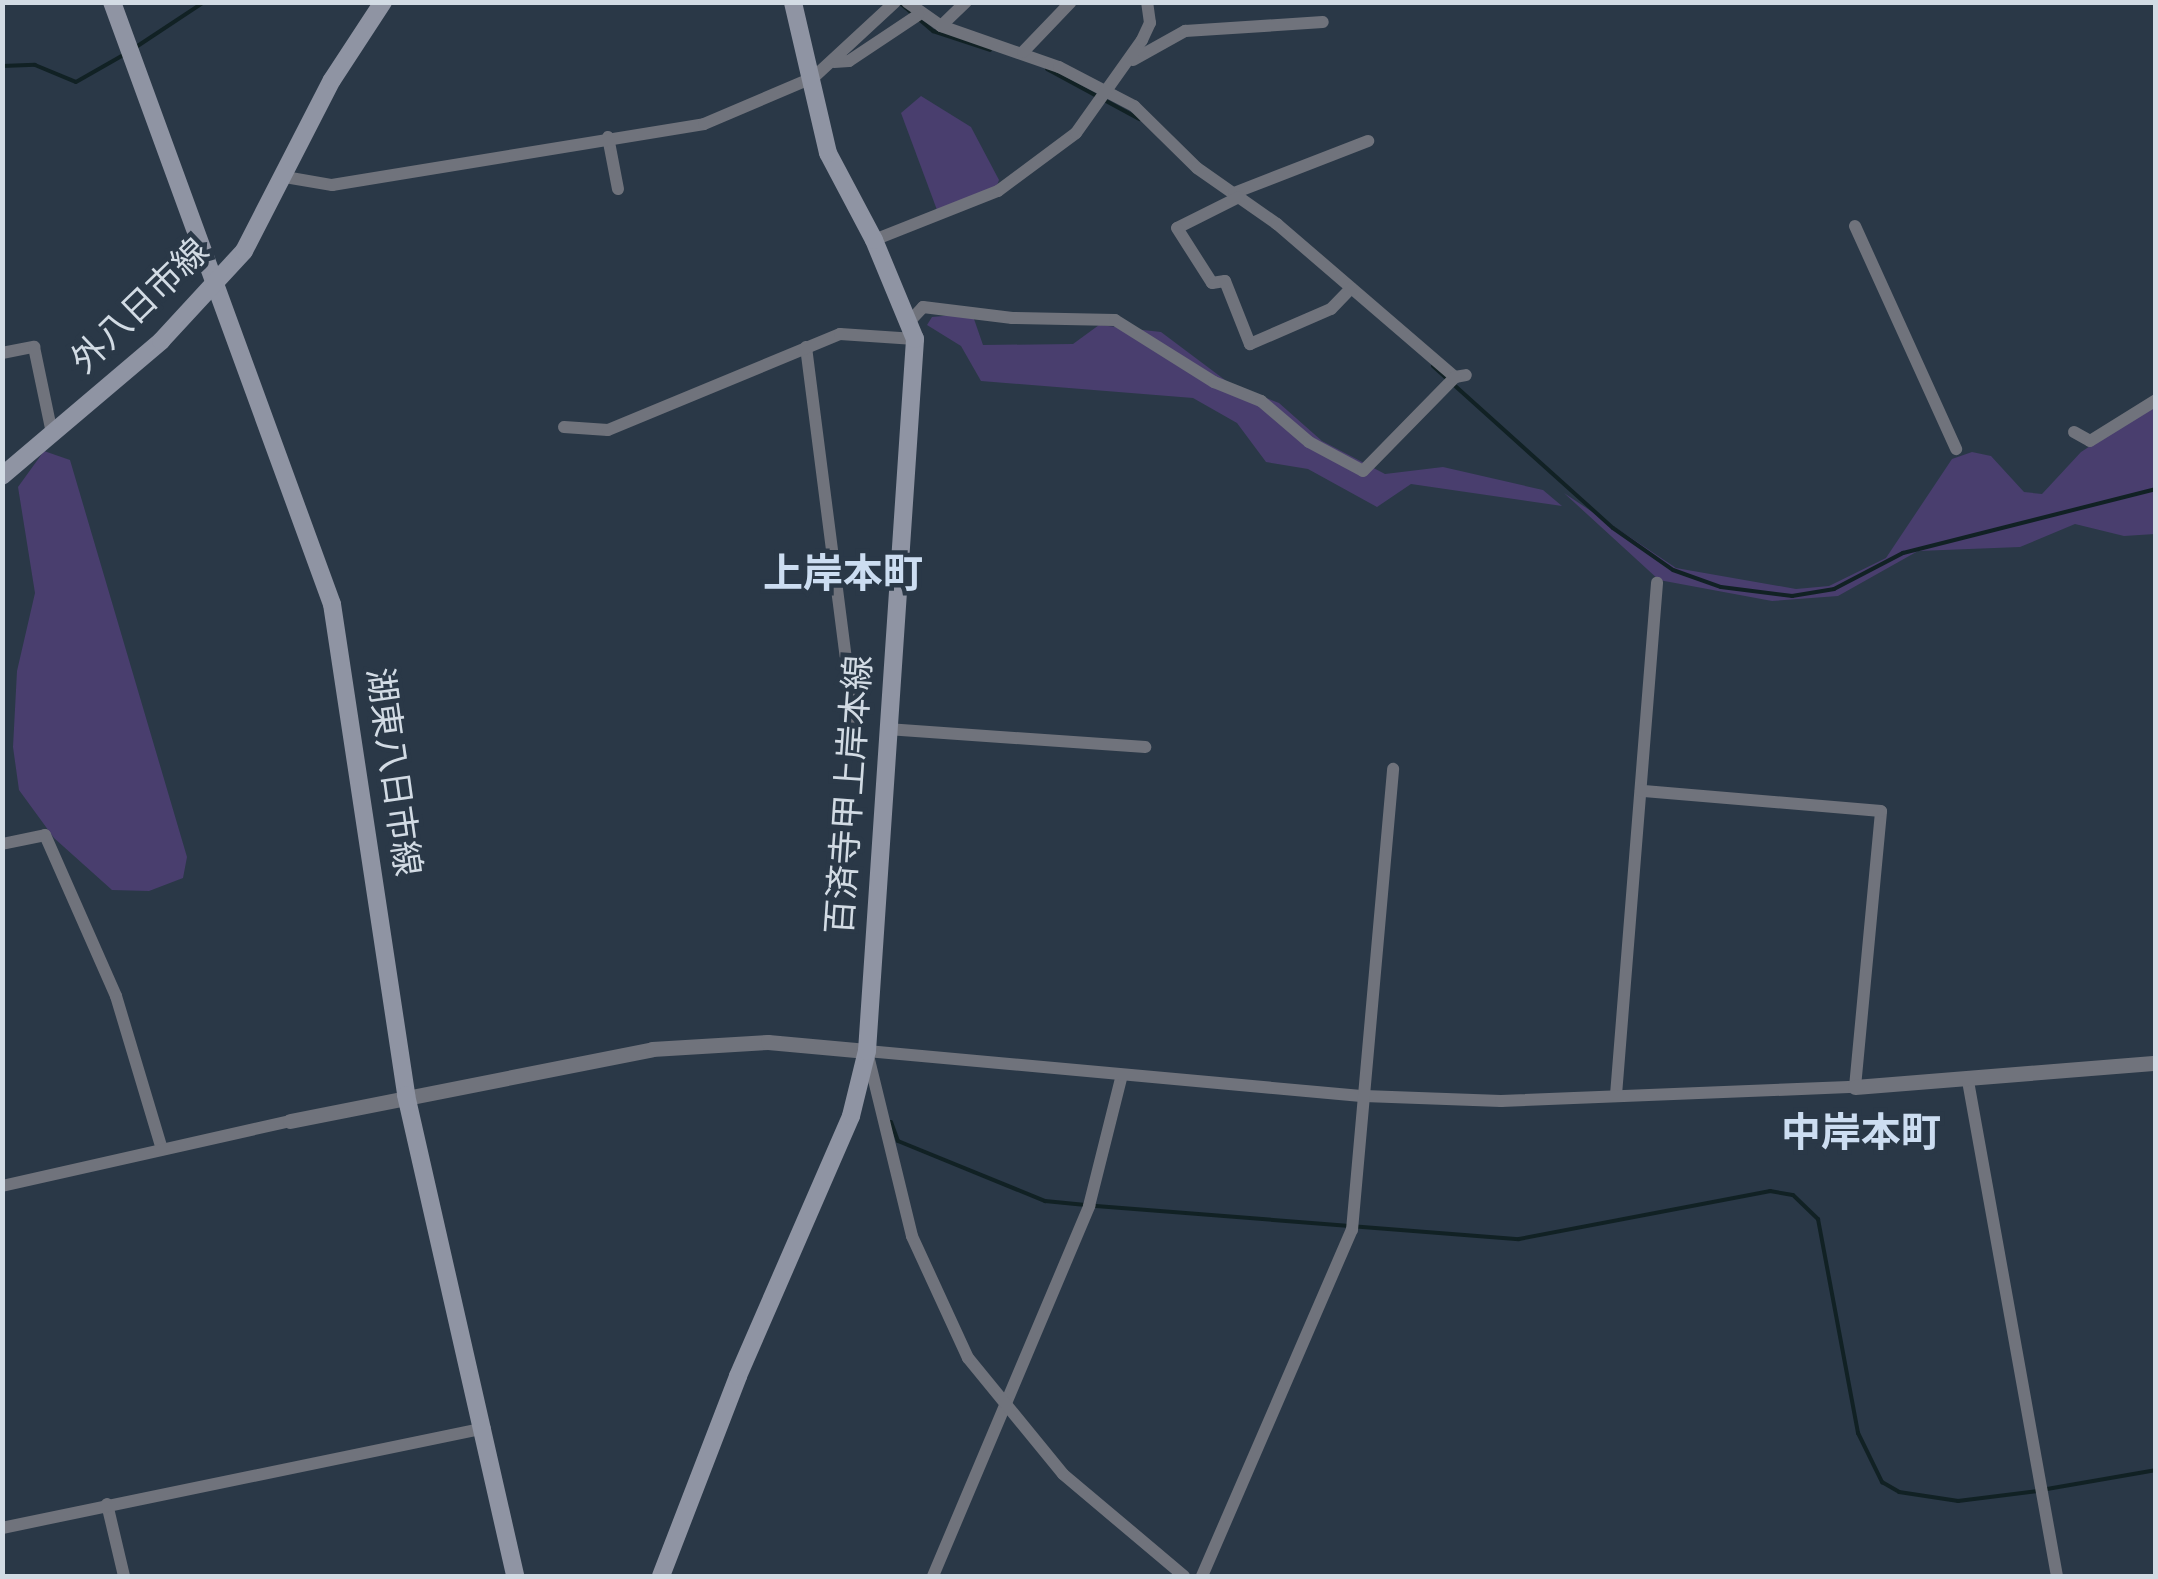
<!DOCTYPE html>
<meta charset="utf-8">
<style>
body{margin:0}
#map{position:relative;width:2158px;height:1579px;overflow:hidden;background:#2a3847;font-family:"Alegreya Sans","Noto Sans JP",sans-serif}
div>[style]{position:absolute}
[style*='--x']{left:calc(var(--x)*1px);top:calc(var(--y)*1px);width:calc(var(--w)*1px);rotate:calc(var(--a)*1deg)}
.green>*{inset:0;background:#493e6e}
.stream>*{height:4px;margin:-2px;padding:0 2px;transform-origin:2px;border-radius:2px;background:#112124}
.minor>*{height:12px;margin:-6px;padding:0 6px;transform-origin:6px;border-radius:6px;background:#70737c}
.tertiary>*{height:15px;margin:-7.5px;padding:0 7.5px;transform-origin:7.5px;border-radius:7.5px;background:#70737c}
.secondary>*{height:18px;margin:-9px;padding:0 9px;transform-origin:9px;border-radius:9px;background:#8f94a3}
span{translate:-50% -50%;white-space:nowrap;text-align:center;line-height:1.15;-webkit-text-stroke:9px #2a3847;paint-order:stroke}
.street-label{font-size:35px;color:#d2dbe4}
.quarter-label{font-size:40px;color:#ccddf1;font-weight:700}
.frame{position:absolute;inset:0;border:5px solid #d2dbe4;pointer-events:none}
</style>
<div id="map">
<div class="green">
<div style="clip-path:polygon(921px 96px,971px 127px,999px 180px,996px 188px,937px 210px,901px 113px)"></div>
<div style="clip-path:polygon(965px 314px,974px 319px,983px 345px,1073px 344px,1099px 325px,1161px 332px,1229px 383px,1279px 403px,1322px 441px,1385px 474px,1443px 467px,1543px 490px,1562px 506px,1411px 484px,1377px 507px,1308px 469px,1266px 462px,1237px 423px,1193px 398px,981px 381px,961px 346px,927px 325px,932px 317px)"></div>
<div style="clip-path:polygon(2155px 404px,2155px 534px,2124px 536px,2075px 524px,2020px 547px,1918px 551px,1838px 596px,1772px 601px,1659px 580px,1564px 493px,1676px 568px,1796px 589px,1829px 586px,1886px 558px,1952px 459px,1972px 452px,1991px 456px,2024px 492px,2042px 494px,2081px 452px)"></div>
<div style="clip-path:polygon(44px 451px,70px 460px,187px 857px,183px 878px,149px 891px,112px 890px,54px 838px,19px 790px,13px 747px,17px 671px,35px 593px,18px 487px)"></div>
</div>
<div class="stream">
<div style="--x:899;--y:2;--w:45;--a:40.5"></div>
<div style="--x:933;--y:31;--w:60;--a:18.4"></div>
<div style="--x:133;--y:49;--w:85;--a:-33.5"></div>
<div style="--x:2;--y:66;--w:33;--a:-2"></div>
<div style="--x:35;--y:65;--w:44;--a:22.5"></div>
<div style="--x:76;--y:82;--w:56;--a:-29.7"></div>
<div style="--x:1047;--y:69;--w:105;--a:28.5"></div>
<div style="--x:1433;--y:366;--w:242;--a:42"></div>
<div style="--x:1613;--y:528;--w:73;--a:35"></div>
<div style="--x:1673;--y:570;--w:51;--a:19.5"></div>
<div style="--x:1721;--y:587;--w:72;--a:7.2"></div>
<div style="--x:1792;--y:596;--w:43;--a:-9.5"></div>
<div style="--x:1834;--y:589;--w:78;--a:-27.6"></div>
<div style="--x:1903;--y:553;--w:261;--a:-14.2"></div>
<div style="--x:891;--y:1122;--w:20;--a:70"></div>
<div style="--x:898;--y:1141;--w:159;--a:22.2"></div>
<div style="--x:1045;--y:1201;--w:51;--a:5.6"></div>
<div style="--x:1096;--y:1206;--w:424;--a:4.5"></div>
<div style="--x:1519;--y:1239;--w:256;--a:-10.8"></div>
<div style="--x:1770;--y:1191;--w:23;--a:10"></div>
<div style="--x:1793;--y:1195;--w:35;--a:44"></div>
<div style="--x:1818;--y:1219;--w:218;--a:79.4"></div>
<div style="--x:1858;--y:1433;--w:55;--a:63.9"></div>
<div style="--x:1882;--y:1482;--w:20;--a:30"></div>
<div style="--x:1899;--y:1492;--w:60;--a:8.7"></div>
<div style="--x:1958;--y:1501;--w:80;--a:-7.2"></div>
<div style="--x:2047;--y:1489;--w:111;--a:-9.9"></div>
</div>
<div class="minor">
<div style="--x:907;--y:2;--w:42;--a:35.2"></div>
<div style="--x:941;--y:26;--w:125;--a:19.2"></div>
<div style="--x:1059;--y:67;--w:85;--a:27.5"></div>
<div style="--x:1134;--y:106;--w:88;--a:44.5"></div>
<div style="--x:1197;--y:168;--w:98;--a:35"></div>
<div style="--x:1277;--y:224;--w:235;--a:40.7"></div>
<div style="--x:1455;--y:377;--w:11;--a:-10"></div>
<div style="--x:941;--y:26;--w:35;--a:-44"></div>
<div style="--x:1023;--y:52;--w:69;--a:-46.2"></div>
<div style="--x:1133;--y:60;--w:60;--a:-29.1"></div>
<div style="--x:1185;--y:31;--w:138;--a:-3.7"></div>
<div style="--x:834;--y:62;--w:15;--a:-4"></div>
<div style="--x:849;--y:61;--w:83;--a:-33.7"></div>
<div style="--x:608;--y:137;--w:53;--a:79.1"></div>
<div style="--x:285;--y:177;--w:48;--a:9.7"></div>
<div style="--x:332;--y:185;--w:377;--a:-9.3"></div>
<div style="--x:704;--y:124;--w:120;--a:-23.1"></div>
<div style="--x:814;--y:77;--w:110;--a:-42.8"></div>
<div style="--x:1234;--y:193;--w:144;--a:-21.2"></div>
<div style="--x:1239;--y:197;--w:69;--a:153.4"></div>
<div style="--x:1177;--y:228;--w:65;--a:57.5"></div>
<div style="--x:1212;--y:283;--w:13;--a:-9"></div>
<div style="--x:1225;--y:281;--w:68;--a:68.4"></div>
<div style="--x:1250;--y:344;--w:88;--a:-23.4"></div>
<div style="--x:1331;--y:309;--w:29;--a:-46"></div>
<div style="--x:1855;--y:226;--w:245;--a:65.6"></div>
<div style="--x:874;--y:240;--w:133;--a:-21.6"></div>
<div style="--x:998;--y:191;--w:97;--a:-36.6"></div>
<div style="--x:1076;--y:133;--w:114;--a:-54.6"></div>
<div style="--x:1142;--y:40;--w:19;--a:-65"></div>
<div style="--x:1150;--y:23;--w:21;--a:-98"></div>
<div style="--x:910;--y:321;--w:19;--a:-47"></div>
<div style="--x:923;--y:307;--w:90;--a:7"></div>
<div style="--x:1012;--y:318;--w:103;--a:1.1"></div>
<div style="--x:1115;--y:320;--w:117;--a:32.1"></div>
<div style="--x:1214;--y:382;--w:51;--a:22"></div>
<div style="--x:1261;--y:401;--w:63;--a:40.5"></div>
<div style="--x:1309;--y:442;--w:61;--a:28.2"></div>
<div style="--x:1363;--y:471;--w:132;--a:-45.6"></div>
<div style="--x:806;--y:347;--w:391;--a:82.7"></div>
<div style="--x:2;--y:353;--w:33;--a:-11"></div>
<div style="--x:34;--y:347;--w:88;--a:78.2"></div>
<div style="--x:564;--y:427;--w:44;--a:3.9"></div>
<div style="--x:608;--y:430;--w:251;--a:-22.5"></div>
<div style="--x:840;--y:334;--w:75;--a:3.8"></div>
<div style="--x:2074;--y:432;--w:18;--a:29"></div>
<div style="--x:2090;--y:441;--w:78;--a:-31.8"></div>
<div style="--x:887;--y:729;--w:259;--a:4"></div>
<div style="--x:2;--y:844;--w:44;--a:-11.8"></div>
<div style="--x:45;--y:835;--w:176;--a:66.2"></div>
<div style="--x:116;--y:996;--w:160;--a:73.3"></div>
<div style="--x:1968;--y:1081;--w:503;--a:79.81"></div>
<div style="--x:1616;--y:1095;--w:514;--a:-85.42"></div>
<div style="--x:2;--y:1186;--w:295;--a:-12.7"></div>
<div style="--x:107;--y:1504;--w:74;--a:76.7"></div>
<div style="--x:2;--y:1528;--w:493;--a:-11.7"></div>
<div style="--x:933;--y:1576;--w:402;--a:-67.1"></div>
<div style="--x:1089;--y:1206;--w:135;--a:-75.9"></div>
<div style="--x:1184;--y:1576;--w:158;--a:-139.9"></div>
<div style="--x:1063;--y:1474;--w:150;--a:-129.3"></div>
<div style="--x:968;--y:1358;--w:134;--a:-114.7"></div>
<div style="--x:912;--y:1236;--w:190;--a:-103.7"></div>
<div style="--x:867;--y:1051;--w:499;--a:5.2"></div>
<div style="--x:1364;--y:1096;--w:137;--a:2.1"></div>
<div style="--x:1501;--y:1101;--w:354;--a:-2.3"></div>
<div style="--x:1855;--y:1087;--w:277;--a:-84.6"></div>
<div style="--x:1881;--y:811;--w:241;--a:-175.2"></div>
<div style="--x:1202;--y:1576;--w:377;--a:-66.6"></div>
<div style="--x:1352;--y:1230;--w:463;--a:-84.9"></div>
</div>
<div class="tertiary">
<div style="--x:1855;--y:1087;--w:302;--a:-4.6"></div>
<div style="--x:290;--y:1121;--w:369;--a:-11.2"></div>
<div style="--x:652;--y:1049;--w:116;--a:-3.5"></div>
<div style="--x:768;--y:1042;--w:99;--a:5.2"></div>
</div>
<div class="secondary">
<div style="--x:112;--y:2;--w:641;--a:69.93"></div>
<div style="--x:332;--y:604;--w:497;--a:81.4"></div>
<div style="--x:406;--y:1095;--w:493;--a:77.2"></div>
<div style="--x:2;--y:476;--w:209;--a:-40.3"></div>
<div style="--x:161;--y:341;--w:122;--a:-47.3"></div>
<div style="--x:244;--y:251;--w:192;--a:-62.8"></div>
<div style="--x:332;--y:80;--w:93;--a:-56.8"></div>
<div style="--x:661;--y:1576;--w:214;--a:-68.9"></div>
<div style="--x:738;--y:1376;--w:283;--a:-66.5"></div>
<div style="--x:851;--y:1116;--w:67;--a:-76.2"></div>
<div style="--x:867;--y:1051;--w:714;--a:-86.14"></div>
<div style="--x:915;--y:339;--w:107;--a:-112.5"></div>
<div style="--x:874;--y:240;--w:98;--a:-117.9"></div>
<div style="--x:828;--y:153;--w:155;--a:-103.1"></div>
</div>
<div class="street-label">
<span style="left:141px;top:307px;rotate:-44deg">外八日市線</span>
<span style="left:392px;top:772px;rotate:82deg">湖東八日市線</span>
<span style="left:851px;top:795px;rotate:-86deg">百済寺甲上岸本線</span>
</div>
<div class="quarter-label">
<span style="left:843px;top:575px">上岸本町</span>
<span style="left:1861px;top:1134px">中岸本町</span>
</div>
<div class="frame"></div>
</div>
